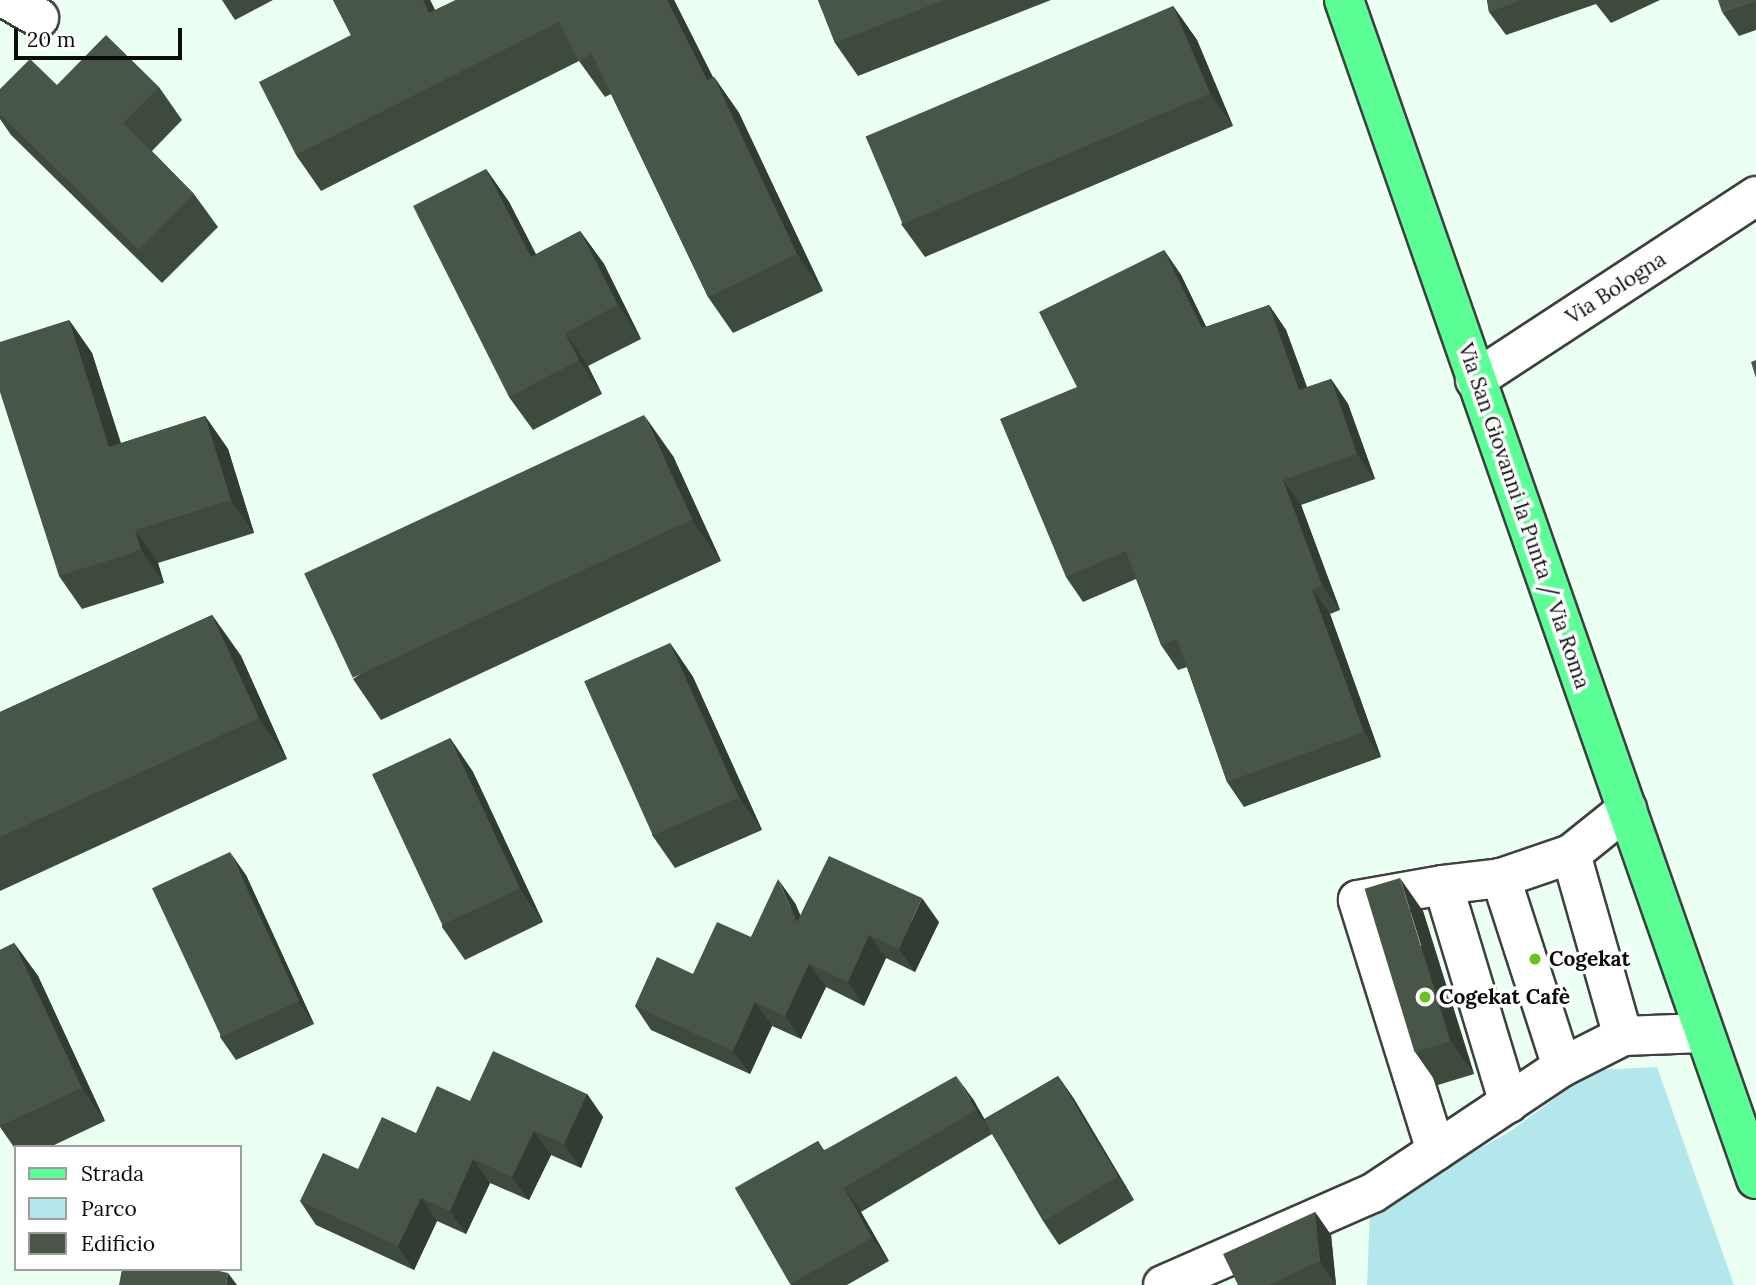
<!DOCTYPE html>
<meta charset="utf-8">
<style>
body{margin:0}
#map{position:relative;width:1756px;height:1285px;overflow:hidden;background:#ecfff3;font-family:Lora,serif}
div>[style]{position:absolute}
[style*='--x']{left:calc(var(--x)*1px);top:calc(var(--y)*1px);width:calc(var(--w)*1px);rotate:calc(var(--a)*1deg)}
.green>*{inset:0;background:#b3e7ec}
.roads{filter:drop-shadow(2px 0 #3f3f3f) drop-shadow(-2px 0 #3f3f3f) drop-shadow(0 2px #3f3f3f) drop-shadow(0 -2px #3f3f3f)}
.minor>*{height:38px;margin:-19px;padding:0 19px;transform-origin:19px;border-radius:19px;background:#fff}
.major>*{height:38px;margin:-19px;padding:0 19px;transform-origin:19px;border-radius:19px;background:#5cff95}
.wall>*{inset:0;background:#3e4a3e}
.shaded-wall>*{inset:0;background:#323c32}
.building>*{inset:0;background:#485648;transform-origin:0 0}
.dots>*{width:19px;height:19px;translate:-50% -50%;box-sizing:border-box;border:4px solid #fff;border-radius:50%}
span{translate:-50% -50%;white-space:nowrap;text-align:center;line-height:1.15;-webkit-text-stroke:7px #fff;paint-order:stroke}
.street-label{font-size:21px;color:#0c0c0c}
.poi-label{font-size:21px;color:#0c0c0c;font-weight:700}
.left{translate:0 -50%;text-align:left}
.legend{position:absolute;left:14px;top:1145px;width:228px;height:126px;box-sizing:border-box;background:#fff;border:2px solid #9e9e9e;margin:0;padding:9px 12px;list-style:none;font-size:21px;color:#0c0c0c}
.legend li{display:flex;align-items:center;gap:14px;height:35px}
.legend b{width:35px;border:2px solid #9e9e9e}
.scale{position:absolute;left:14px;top:28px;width:168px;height:32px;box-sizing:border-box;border:4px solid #0c0c0c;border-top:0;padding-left:9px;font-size:21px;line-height:24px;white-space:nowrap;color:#0c0c0c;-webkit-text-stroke:5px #fff;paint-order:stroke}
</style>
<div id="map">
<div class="green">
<div style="clip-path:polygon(1657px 1067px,1734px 1285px,1367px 1285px,1370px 1210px,1511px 1131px,1593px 1070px)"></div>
</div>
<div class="roads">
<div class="minor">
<div style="--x:8;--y:0;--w:36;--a:30"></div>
<div style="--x:1475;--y:380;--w:336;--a:-33.2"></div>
<div style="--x:1571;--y:854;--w:189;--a:74.1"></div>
<div style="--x:1501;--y:878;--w:58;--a:173.1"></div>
<div style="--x:1443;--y:885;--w:228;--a:73.2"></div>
<div style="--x:1562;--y:1067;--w:199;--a:-107.9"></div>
<div style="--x:1501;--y:878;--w:74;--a:-18.9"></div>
<div style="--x:1571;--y:854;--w:72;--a:-38.8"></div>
<div style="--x:1436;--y:1151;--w:263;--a:-107.3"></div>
<div style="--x:1358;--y:900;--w:86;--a:-10"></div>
<div style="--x:1163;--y:1285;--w:229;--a:-23.7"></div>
<div style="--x:1373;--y:1193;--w:227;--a:-33.7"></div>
<div style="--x:1562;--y:1067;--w:68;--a:-26.9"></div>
<div style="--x:1623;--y:1036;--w:80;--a:-2.1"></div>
</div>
<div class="major">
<div style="--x:1344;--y:0;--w:1249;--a:70.74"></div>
</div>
</div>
<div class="wall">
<div style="clip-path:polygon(222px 0,273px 0,235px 20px)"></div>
<div style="clip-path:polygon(333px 0,430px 0,435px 10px,456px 0,674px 0,713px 77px,714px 77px,739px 113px,823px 291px,733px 333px,708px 297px,611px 94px,605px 97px,579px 61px,321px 191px,296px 155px,351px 35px)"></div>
<div style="clip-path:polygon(818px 0,1051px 0,858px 76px,835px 43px)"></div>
<div style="clip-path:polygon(1487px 0,1660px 0,1611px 23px,1596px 4px,1506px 35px,1489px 12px)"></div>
<div style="clip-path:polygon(1756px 0,1756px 30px,1739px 36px,1722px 12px)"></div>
<div style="clip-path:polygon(1173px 6px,1197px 40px,1233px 126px,925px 257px,901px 224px)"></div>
<div style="clip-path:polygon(57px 85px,159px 87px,182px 120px,152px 151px,194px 194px,218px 227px,162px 283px,11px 135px,0 119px,0 89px)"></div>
<div style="clip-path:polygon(486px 169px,509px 202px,536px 254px,580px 231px,604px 264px,641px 339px,588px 366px,602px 394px,533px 430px,509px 397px)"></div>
<div style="clip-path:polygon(1164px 250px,1181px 275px,1206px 327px,1269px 305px,1286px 330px,1307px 387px,1331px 379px,1348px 404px,1375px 479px,1301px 505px,1340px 610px,1330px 614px,1381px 757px,1244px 807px,1227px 782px,1187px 667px,1178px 670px,1161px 645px,1136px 579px,1083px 602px,1066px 577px,1077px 387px)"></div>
<div style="clip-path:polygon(69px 320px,92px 353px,121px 443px,205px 416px,228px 449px,254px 533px,158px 563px,164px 583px,82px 609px,59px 576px)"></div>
<div style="clip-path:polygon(673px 456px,721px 561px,381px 720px,353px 679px)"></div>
<div style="clip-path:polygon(212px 615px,241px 656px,287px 759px,0 891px,0 712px)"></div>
<div style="clip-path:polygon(670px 643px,693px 677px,762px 830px,675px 868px,652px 835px)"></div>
<div style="clip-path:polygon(450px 738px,473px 772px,543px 922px,465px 960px,442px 927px)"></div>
<div style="clip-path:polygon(246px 875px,314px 1024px,236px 1060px,220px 1037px)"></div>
<div style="clip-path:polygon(795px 903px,800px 916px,939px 922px,915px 972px,886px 958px,864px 1006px,826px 987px,801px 1039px,772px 1026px,750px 1074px,651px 1030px,635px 1006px,693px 974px,751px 937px)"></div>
<div style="clip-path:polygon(1423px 911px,1474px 1074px,1438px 1085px,1415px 1052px)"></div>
<div style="clip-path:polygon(14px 943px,38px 976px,105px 1121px,50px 1147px,16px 1147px,16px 1150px,0 1127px,0 950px)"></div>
<div style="clip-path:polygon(1058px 1076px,1074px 1099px,1134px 1200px,1059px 1245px,1043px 1221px,992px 1134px,861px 1212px,889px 1261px,847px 1285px,791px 1285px,735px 1188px,818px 1141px,824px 1150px,973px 1099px,984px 1119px)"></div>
<div style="clip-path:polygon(587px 1094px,603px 1117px,581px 1168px,551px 1155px,529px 1200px,490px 1183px,466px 1234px,437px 1221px,414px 1270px,316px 1225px,300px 1201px,358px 1169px,416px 1133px,470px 1101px)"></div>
<div style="clip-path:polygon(1315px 1212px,1331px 1235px,1336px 1285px,1238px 1285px)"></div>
</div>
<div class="shaded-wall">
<div style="clip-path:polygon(423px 0,430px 0,455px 50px,429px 13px)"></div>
<div style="clip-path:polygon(667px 0,674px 0,732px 116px,707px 80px)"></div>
<div style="clip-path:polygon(1173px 6px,1197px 40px,1233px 126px,1210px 93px)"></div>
<div style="clip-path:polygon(714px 77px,739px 113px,823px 291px,797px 254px)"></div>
<div style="clip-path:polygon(486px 169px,509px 202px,554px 290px,531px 257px)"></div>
<div style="clip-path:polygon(580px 231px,604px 264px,641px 339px,618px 305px)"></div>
<div style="clip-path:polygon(1164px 250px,1181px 275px,1219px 353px,1202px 328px)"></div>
<div style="clip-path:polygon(1269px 305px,1286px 330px,1317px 415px,1299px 390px)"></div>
<div style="clip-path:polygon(69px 320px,92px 353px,132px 480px,109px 447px)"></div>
<div style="clip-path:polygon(565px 333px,588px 366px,602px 394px,579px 360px)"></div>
<div style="clip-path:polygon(1331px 379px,1348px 404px,1375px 479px,1357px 454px)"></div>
<div style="clip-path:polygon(644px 415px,673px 456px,721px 561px,692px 520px)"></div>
<div style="clip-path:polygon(205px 416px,228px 449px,254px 533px,231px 500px)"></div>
<div style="clip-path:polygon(1283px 480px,1301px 505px,1340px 610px,1322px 585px)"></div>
<div style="clip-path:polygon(135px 530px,158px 563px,164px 583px,141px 550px)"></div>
<div style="clip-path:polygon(1312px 589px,1330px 614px,1381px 757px,1364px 732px)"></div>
<div style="clip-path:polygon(212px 615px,241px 656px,287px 759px,259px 718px)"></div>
<div style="clip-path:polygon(670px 643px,693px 677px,762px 830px,739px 797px)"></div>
<div style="clip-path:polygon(450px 738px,473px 772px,543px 922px,520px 889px)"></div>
<div style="clip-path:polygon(230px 852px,246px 875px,314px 1024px,298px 1001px)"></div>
<div style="clip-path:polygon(1400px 878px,1423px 911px,1474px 1074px,1451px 1041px)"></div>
<div style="clip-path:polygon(778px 879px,795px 903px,814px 946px,797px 922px)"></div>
<div style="clip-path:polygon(922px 898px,939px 922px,915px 972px,899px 949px)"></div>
<div style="clip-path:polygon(869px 935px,886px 958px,864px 1006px,848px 982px)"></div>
<div style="clip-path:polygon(14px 943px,38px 976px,105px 1121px,82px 1088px)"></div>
<div style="clip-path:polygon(809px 964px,826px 987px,801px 1039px,785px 1016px)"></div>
<div style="clip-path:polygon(755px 1002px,772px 1026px,750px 1074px,733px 1051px)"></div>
<div style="clip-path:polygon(956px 1076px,973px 1099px,993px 1134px,976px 1110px)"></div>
<div style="clip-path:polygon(1058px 1076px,1074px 1099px,1134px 1200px,1118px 1176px)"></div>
<div style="clip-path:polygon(587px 1094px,603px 1117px,581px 1168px,564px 1144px)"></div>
<div style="clip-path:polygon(534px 1131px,551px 1155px,529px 1200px,512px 1177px)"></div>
<div style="clip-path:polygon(473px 1159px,490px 1183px,466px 1234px,450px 1211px)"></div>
<div style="clip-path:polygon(844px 1188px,861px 1212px,889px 1261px,872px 1238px)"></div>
<div style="clip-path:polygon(421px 1198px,437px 1221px,414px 1270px,398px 1246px)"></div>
<div style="clip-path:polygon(1315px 1212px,1331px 1235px,1336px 1285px,1320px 1261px)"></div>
<div style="clip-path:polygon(228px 1273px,237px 1285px,226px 1285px)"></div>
</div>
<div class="building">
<div style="clip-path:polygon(333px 0,423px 0,429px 13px,456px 0,667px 0,707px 80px,714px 77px,797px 254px,708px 297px,592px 54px,579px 61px,559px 22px,296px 155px,259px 82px,351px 35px)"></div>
<div style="clip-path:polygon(818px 0,944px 0,835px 43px)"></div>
<div style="clip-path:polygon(1487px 0,1523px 0,1489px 12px)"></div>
<div style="clip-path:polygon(1718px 0,1756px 0,1756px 2px,1722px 12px)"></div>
<div style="left:1173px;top:6px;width:95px;height:334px;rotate:67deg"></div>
<div style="clip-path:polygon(106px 35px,159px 87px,123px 123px,194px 194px,139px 250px,0 114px,0 89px,30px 59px,57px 85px)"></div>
<div style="clip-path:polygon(486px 169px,531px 257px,580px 231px,618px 305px,565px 333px,579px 360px,509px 397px,413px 206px)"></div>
<div style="clip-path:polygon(1164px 250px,1202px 328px,1269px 305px,1299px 390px,1331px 379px,1357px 454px,1283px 480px,1322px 585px,1312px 589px,1364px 732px,1227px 782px,1177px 639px,1161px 645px,1126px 551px,1066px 577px,1000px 419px,1077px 387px,1039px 312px)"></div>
<div style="clip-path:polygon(69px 320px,109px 447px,205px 416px,231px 500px,135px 530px,141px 550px,59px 576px,0 392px,0 342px)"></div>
<div style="clip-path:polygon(1756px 360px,1756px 378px,1751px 362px)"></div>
<div style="left:644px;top:415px;width:115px;height:375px;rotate:65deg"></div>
<div style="clip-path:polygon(212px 615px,259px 718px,0 837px,0 712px)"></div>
<div style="left:670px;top:643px;width:169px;height:94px;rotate:66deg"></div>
<div style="left:450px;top:738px;width:166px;height:86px;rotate:65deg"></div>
<div style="left:230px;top:852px;width:164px;height:86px;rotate:65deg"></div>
<div style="clip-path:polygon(829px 856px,922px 898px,899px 949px,869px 935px,848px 982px,809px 964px,785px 1016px,755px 1002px,733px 1051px,635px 1006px,657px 957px,693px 974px,717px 922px,751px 937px,778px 879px,797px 922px)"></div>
<div style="left:1400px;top:878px;width:171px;height:37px;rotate:73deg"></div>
<div style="clip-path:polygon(14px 943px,82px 1088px,0 1126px,0 950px)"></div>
<div style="clip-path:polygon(493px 1051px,587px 1094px,564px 1144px,534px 1131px,512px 1177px,473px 1159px,450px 1211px,421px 1198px,398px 1246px,300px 1201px,323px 1153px,358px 1169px,382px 1117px,416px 1133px,437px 1086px,470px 1101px)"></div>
<div style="clip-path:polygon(956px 1076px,976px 1110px,844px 1188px,872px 1238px,790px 1284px,735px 1188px,818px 1141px,823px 1151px)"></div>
<div style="left:1058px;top:1076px;width:117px;height:86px;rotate:59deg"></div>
<div style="clip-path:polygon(1315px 1212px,1320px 1261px,1269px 1285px,1238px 1285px,1223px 1254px)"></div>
<div style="clip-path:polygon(122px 1269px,210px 1269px,228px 1273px,226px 1285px,119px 1285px)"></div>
</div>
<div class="dots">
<div style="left:1535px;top:959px;background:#68c41c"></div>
<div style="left:1425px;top:997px;background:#68c41c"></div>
</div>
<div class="street-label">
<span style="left:1616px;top:288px;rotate:-33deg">Via Bologna</span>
<span style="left:1524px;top:516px;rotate:71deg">Via San Giovanni la Punta / Via Roma</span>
</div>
<div class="poi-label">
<span class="left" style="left:1549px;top:959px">Cogekat</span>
<span class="left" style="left:1439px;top:997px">Cogekat Cafè</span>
</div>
<ul class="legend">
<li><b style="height:9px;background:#5cff95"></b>Strada</li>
<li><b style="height:19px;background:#b3e7ec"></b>Parco</li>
<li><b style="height:19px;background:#485648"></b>Edificio</li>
</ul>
<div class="scale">20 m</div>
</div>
